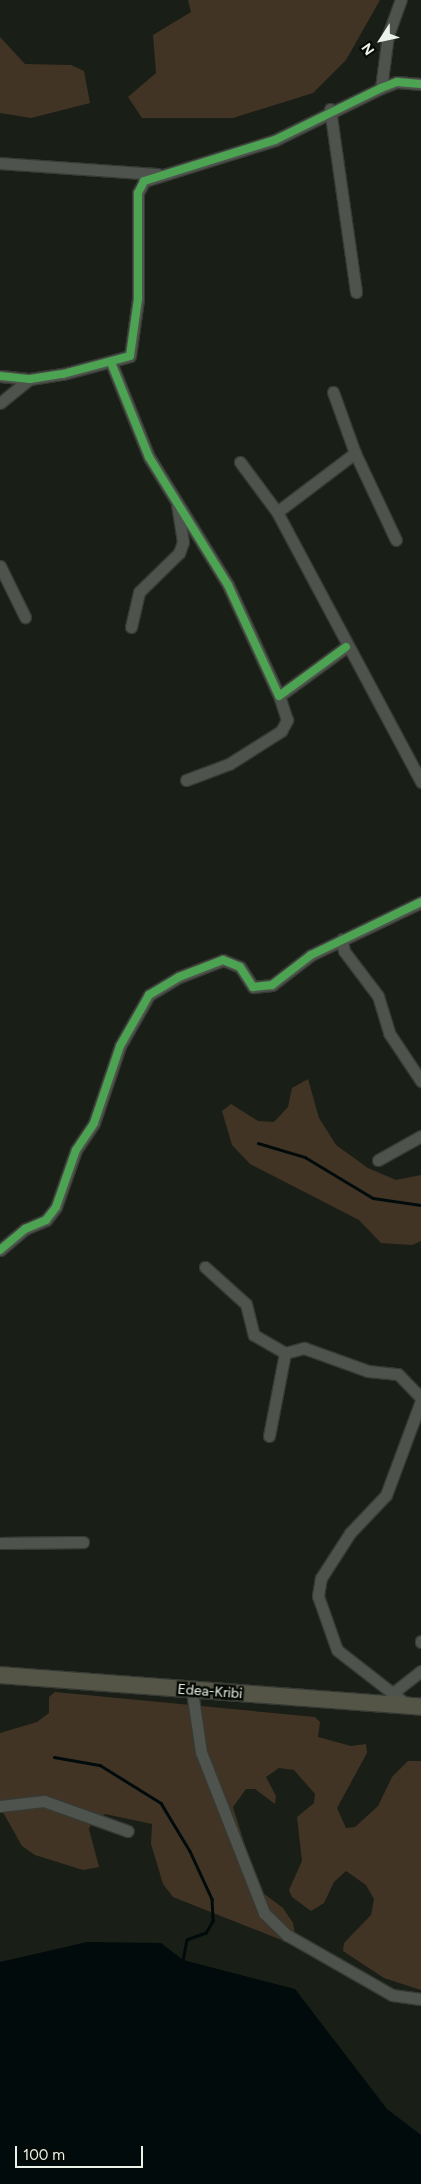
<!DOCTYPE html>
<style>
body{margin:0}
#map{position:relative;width:421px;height:2184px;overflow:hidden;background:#191e16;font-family:Figtree,sans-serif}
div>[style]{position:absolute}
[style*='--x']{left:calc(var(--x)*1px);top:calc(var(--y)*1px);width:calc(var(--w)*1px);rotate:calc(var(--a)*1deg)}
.green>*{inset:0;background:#423424}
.water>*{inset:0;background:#020b0b}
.stream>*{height:2.5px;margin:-1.25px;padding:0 1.25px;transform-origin:1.25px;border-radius:1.25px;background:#020b0b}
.roads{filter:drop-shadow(1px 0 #363a34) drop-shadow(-1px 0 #363a34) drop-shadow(0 1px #363a34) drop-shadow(0 -1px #363a34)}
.minor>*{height:11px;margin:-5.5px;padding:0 5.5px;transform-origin:5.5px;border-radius:5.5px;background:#4f534d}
.highway>*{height:16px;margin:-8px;padding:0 8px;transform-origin:8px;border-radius:8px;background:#545546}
.cycleway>*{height:8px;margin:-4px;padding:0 4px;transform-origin:4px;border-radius:4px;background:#4ca352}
span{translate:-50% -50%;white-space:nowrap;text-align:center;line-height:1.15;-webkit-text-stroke:5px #060904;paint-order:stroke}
.street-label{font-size:14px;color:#ebf2e8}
.north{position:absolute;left:356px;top:15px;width:50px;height:50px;-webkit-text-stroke:4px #060904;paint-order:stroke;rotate:235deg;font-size:14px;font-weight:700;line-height:20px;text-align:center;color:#ebf2e8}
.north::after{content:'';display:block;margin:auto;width:18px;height:22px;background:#ebf2e8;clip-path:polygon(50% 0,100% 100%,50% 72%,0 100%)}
.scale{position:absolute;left:15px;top:2146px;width:128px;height:22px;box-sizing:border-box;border:2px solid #ebf2e8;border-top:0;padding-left:6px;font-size:15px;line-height:18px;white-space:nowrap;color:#ebf2e8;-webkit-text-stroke:4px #060904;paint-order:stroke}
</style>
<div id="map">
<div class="green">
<div style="clip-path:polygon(188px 0,380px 0,346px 60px,313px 93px,233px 118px,142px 118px,128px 97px,156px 73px,153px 35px,191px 12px)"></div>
<div style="clip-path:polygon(0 37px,25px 64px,71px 65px,84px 71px,90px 103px,31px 118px,0 113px)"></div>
<div style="clip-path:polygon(308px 1079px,319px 1118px,336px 1145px,368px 1168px,396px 1180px,421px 1175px,421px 1241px,412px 1245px,381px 1243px,359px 1220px,250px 1164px,232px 1145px,222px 1111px,231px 1104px,258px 1121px,274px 1122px,288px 1107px,292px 1088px)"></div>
<div style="clip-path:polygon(55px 1692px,315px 1717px,320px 1722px,318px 1737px,351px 1746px,366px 1744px,367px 1753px,337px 1808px,346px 1828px,355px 1827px,378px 1806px,392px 1777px,408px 1761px,421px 1761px,421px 1990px,384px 1978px,343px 1951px,344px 1943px,371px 1915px,374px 1899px,366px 1885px,346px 1871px,334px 1882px,324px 1903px,311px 1911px,292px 1897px,289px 1890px,302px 1861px,297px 1817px,314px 1803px,315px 1794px,294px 1770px,279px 1768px,266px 1777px,276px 1796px,275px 1804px,255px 1789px,246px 1789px,233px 1807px,259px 1890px,283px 1908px,293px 1923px,296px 1939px,289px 1943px,173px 1897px,163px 1884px,151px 1844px,152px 1824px,105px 1814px,92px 1822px,89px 1829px,99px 1867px,83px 1870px,35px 1855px,22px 1846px,0 1807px,0 1733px,37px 1722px,49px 1713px,49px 1697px)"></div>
</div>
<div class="water">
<div style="clip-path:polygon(87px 1942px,161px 1943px,183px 1960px,295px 1989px,387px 2109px,421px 2135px,421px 2184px,0 2184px,0 1962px)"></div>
</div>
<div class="stream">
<div style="--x:258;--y:1143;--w:49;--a:16.6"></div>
<div style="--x:305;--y:1157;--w:79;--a:31.1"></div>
<div style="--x:373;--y:1198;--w:49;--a:8.3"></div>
<div style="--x:54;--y:1757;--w:47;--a:9.9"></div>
<div style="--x:100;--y:1765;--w:72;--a:31.9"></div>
<div style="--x:161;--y:1803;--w:56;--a:58.9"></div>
<div style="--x:190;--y:1851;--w:53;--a:65.4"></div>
<div style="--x:212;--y:1899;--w:22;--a:87"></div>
<div style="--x:213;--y:1921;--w:14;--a:120"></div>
<div style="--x:206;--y:1933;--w:20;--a:160"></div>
<div style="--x:187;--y:1940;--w:20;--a:101"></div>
</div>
<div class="roads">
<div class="minor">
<div style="--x:381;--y:88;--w:53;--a:-82.5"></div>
<div style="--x:388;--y:35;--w:37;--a:-70"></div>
<div style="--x:330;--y:109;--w:185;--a:81.9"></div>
<div style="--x:0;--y:163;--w:158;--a:4"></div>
<div style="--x:112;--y:365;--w:99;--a:68.1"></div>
<div style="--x:149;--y:457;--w:150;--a:58.3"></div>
<div style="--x:228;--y:585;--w:122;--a:65.3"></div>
<div style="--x:279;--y:696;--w:83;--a:-36.2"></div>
<div style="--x:0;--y:376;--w:30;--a:6"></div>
<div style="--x:30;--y:379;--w:33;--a:-9"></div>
<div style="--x:63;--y:374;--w:69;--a:-15"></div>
<div style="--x:130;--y:356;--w:58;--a:-82"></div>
<div style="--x:138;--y:299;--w:106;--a:-90"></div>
<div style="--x:138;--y:193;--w:13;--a:-63"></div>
<div style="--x:144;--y:181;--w:137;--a:-17.4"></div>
<div style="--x:275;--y:140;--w:118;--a:-26.1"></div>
<div style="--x:381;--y:88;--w:17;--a:-21"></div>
<div style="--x:397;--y:82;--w:24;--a:5"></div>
<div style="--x:333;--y:392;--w:65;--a:70.2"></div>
<div style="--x:0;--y:403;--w:38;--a:-39"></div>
<div style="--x:240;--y:462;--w:62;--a:53.5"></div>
<div style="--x:277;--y:512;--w:306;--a:61.9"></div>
<div style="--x:277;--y:512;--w:98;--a:-37.1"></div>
<div style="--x:355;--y:453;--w:96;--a:64.8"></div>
<div style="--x:0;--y:566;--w:57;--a:63.9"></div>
<div style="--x:131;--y:627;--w:36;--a:-77"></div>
<div style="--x:139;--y:592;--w:56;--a:-44.3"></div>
<div style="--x:179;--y:553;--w:12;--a:-70"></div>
<div style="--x:183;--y:542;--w:37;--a:-99"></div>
<div style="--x:186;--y:780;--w:46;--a:-20.4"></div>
<div style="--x:229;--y:764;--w:62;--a:-32.4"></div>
<div style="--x:281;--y:731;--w:13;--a:-61"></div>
<div style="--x:287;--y:720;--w:25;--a:-108"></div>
<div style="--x:342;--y:939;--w:12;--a:81"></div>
<div style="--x:344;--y:951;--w:56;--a:52.9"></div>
<div style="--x:378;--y:996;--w:39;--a:73"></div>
<div style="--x:389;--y:1033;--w:58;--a:56.3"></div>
<div style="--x:378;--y:1160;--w:49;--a:-29.2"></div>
<div style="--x:0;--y:1250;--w:33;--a:-40"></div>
<div style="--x:25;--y:1229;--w:23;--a:-23"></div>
<div style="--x:46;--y:1220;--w:16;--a:-52"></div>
<div style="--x:56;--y:1207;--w:60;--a:-70.7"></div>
<div style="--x:76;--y:1150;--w:32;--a:-56"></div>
<div style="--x:94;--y:1123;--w:81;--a:-71.3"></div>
<div style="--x:120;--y:1046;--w:59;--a:-60.4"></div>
<div style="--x:149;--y:995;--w:35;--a:-31"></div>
<div style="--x:179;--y:977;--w:47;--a:-21.1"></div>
<div style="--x:223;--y:960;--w:18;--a:22"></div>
<div style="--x:240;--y:967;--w:24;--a:57"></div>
<div style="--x:253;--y:987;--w:19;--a:-6"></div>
<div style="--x:272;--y:985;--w:49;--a:-37.6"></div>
<div style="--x:311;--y:955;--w:122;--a:-25.7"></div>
<div style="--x:205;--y:1267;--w:55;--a:42.1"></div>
<div style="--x:246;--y:1304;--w:32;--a:76"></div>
<div style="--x:254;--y:1335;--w:36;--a:30"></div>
<div style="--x:285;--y:1353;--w:20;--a:-15"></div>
<div style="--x:304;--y:1348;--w:68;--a:19.8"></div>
<div style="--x:368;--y:1371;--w:30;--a:6"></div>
<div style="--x:398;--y:1374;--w:33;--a:46"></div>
<div style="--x:269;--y:1436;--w:85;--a:-79.1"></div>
<div style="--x:0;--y:1543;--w:83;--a:-0.7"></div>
<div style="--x:421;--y:1641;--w:1;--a:90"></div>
<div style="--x:192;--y:1691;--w:62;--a:81.6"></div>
<div style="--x:201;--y:1752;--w:173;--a:68.6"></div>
<div style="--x:264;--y:1913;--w:32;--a:44"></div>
<div style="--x:287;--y:1935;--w:121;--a:29.7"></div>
<div style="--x:392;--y:1995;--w:29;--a:8"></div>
<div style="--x:394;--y:1692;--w:34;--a:-38"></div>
<div style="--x:409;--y:1706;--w:91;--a:-142.1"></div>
<div style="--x:337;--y:1650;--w:57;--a:-109.4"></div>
<div style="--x:318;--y:1596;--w:18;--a:-81"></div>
<div style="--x:321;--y:1578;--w:54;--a:-57.2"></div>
<div style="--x:350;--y:1533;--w:52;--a:-46.5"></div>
<div style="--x:386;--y:1495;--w:100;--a:-69.6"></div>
<div style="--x:0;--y:1806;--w:44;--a:-6.5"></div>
<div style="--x:44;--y:1801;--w:89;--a:19.7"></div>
</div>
<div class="highway">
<div style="--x:0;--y:1675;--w:422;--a:4.3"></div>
</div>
</div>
<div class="cycleway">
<div style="--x:112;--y:365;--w:99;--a:68.1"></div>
<div style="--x:149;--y:457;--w:150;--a:58.3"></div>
<div style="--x:228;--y:585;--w:122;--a:65.3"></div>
<div style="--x:279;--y:696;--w:83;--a:-36.2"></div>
<div style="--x:0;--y:376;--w:30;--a:6"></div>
<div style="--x:30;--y:379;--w:33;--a:-9"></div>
<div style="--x:63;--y:374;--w:69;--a:-15"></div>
<div style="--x:130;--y:356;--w:58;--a:-82"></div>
<div style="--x:138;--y:299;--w:106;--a:-90"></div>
<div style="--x:138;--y:193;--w:13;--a:-63"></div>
<div style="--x:144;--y:181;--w:137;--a:-17.4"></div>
<div style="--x:275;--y:140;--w:118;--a:-26.1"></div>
<div style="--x:381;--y:88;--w:17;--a:-21"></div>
<div style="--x:397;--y:82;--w:24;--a:5"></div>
<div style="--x:0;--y:1250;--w:33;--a:-40"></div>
<div style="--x:25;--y:1229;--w:23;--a:-23"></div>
<div style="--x:46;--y:1220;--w:16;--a:-52"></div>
<div style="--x:56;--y:1207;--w:60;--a:-70.7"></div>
<div style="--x:76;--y:1150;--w:32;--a:-56"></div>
<div style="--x:94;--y:1123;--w:81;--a:-71.3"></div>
<div style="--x:120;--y:1046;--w:59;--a:-60.4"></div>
<div style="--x:149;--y:995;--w:35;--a:-31"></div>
<div style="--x:179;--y:977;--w:47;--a:-21.1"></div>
<div style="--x:223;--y:960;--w:18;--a:22"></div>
<div style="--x:240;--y:967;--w:24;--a:57"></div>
<div style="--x:253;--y:987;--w:19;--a:-6"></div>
<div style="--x:272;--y:985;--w:49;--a:-37.6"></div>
<div style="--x:311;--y:955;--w:122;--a:-25.7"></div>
</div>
<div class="street-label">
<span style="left:210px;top:1692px;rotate:4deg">Edea-Kribi</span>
</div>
<div class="north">N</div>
<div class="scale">100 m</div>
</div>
